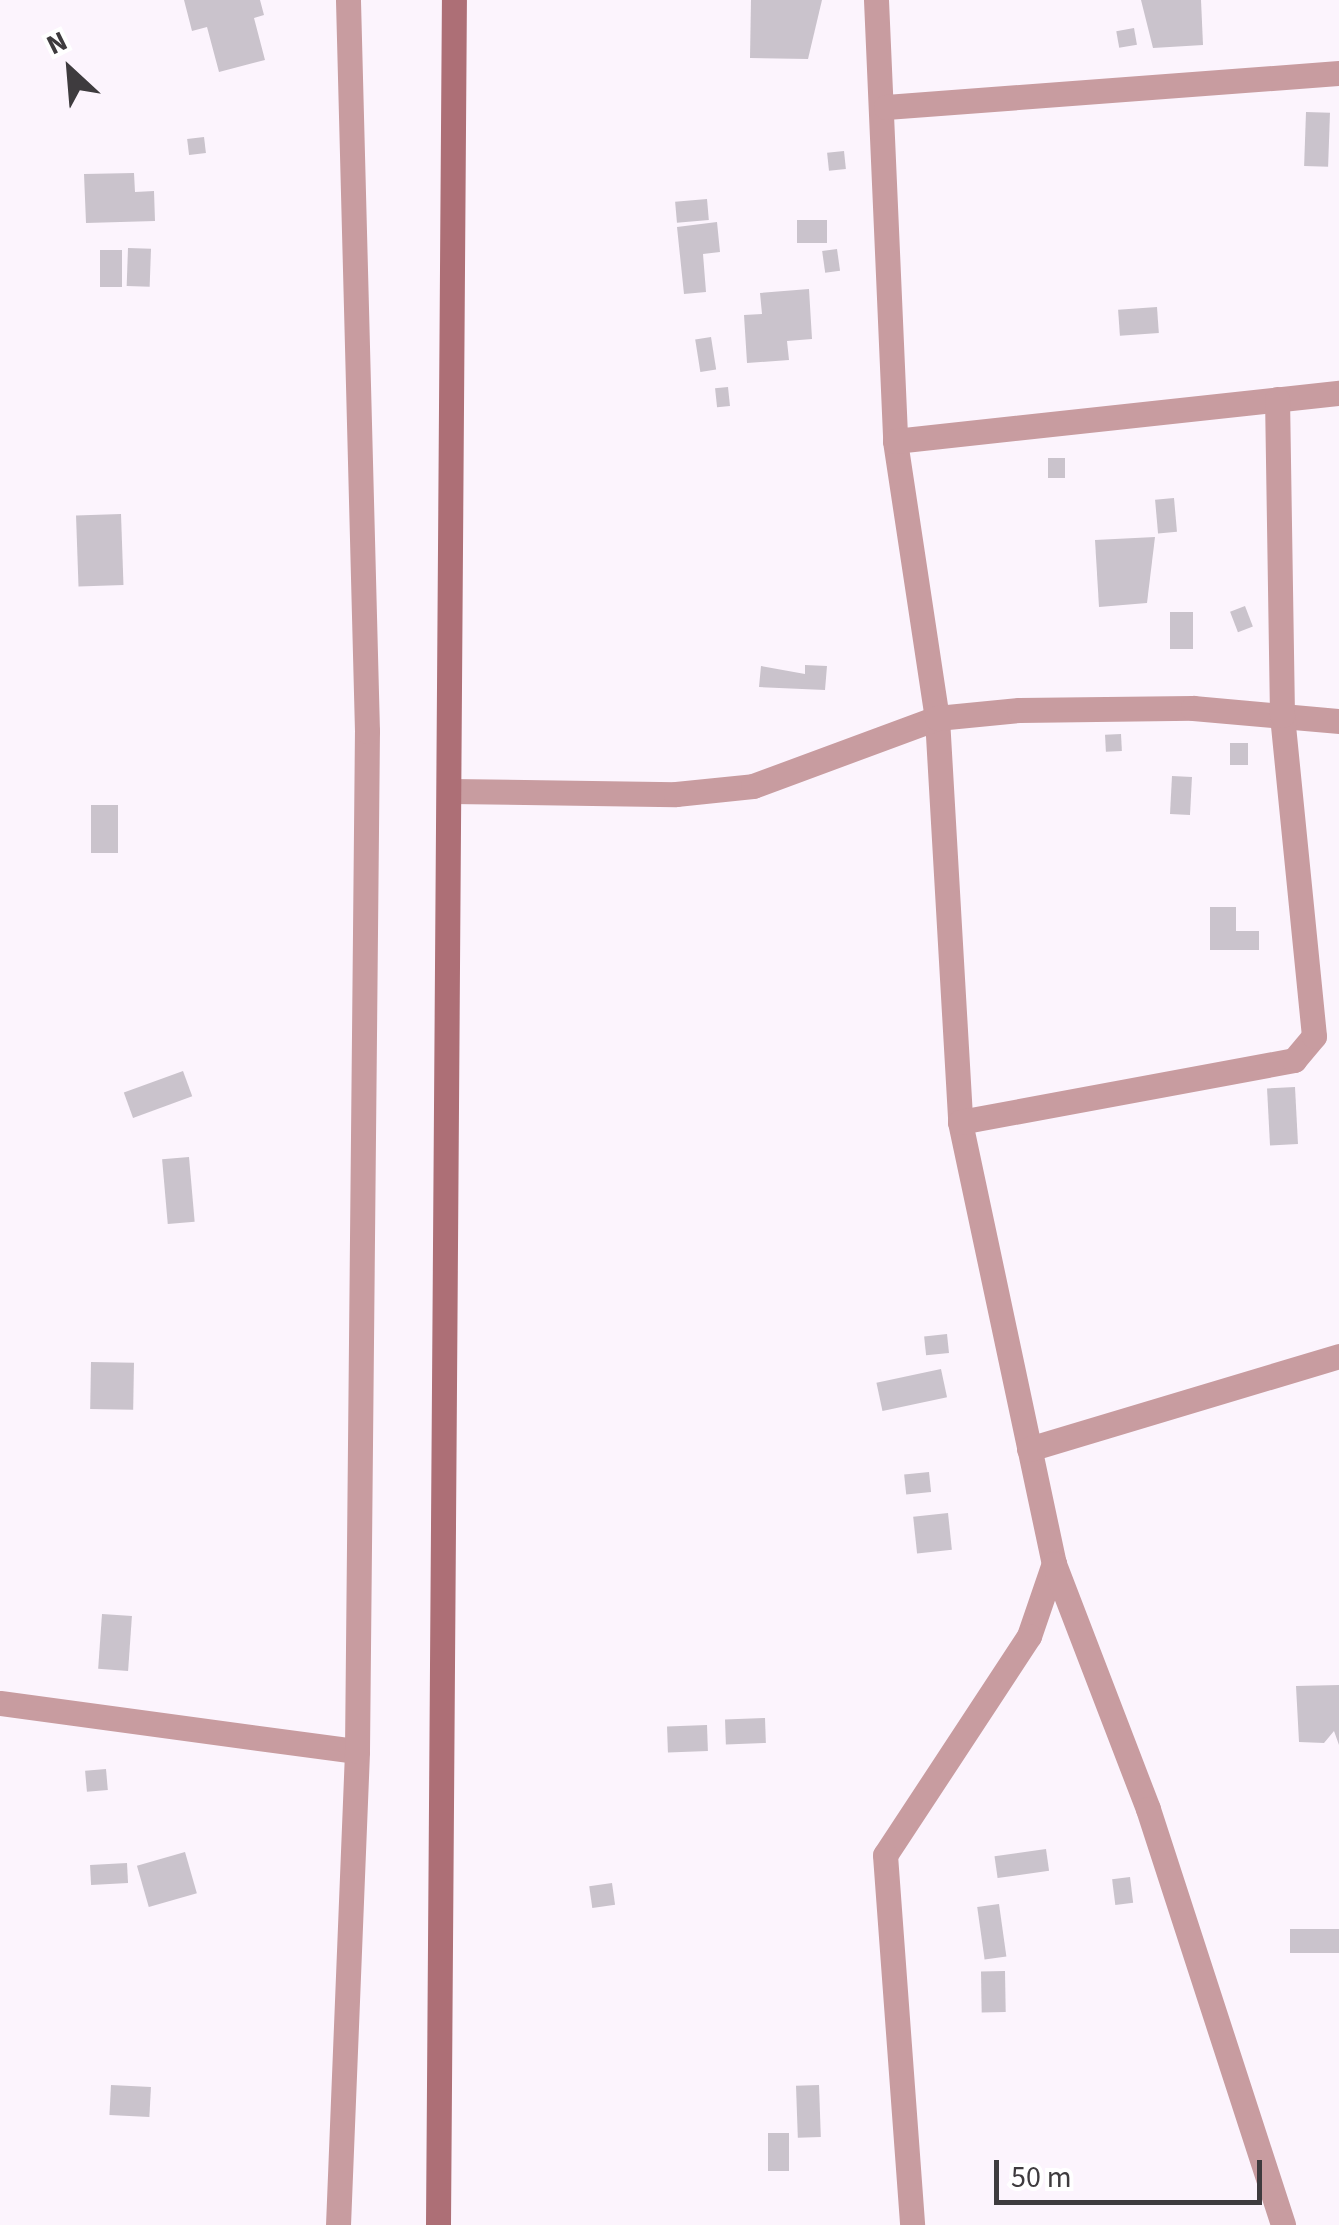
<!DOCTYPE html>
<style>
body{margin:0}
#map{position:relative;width:1339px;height:2225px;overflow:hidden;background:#fcf4fd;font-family:"Source Sans 3",sans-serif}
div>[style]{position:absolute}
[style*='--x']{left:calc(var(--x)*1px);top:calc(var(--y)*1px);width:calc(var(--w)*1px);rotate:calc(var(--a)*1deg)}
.building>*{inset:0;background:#cac3cc;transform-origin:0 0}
.minor>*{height:25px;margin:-12.5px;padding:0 12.5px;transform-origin:12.5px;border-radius:12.5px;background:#c89ca0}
.secondary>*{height:25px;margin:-12.5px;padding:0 12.5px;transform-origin:12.5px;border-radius:12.5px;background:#ad6f76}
span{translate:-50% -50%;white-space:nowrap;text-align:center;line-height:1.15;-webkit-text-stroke:8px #fff;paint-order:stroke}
.north{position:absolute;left:20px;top:20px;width:100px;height:100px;-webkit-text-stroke:8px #fff;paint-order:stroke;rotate:334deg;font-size:28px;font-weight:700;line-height:40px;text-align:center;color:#3e3b3e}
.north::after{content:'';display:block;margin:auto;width:35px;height:45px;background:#3e3b3e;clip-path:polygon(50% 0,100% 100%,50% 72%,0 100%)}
.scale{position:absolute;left:994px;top:2160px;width:268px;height:45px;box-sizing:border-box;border:5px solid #3e3b3e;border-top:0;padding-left:12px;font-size:30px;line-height:35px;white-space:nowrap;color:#3e3b3e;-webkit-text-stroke:8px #fff;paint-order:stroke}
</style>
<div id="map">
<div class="building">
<div style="clip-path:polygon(184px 0,260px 0,264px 15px,254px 18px,265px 60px,219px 72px,207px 27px,192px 31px)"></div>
<div style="clip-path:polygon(751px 0,822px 0,808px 59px,750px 58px)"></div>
<div style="clip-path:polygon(1141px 0,1201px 0,1203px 45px,1153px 48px)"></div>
<div style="left:1134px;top:28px;width:17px;height:18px;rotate:80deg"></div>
<div style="left:1306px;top:112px;width:24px;height:54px;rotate:2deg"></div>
<div style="left:204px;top:137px;width:16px;height:17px;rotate:83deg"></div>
<div style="left:844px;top:151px;width:18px;height:17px;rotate:84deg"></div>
<div style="clip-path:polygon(134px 173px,135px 192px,154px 191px,155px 221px,86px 223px,84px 174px)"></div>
<div style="left:707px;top:199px;width:21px;height:32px;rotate:85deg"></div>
<div style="left:797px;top:220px;width:30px;height:23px"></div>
<div style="clip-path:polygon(717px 222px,720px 252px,703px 254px,706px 292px,684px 294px,677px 227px)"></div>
<div style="left:128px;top:248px;width:23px;height:38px;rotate:2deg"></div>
<div style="left:837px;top:249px;width:22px;height:15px;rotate:82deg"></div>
<div style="left:100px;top:250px;width:22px;height:37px"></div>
<div style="clip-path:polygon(809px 289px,812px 339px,787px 341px,789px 360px,747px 363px,744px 315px,762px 314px,760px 293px)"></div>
<div style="left:1157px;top:307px;width:26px;height:39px;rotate:86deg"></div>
<div style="left:711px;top:337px;width:33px;height:16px;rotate:81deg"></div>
<div style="left:728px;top:387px;width:19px;height:13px;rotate:84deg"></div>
<div style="left:1048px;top:458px;width:17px;height:20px"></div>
<div style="left:1174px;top:498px;width:34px;height:19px;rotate:85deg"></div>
<div style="left:121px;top:514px;width:71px;height:45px;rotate:88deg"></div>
<div style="clip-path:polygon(1155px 537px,1147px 603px,1099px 607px,1095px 540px)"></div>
<div style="left:1245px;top:606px;width:22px;height:16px;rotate:69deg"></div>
<div style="left:1193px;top:612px;width:37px;height:23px;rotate:90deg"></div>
<div style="clip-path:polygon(805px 665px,827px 666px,825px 690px,759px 687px,761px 666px,805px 674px)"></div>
<div style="left:1121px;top:734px;width:17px;height:16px;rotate:87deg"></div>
<div style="left:1230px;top:743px;width:18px;height:22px"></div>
<div style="left:1172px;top:776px;width:20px;height:38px;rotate:3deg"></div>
<div style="left:91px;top:805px;width:27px;height:48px"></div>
<div style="clip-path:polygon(1210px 907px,1236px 907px,1236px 931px,1259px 931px,1259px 950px,1210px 950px)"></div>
<div style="left:183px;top:1071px;width:27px;height:63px;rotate:70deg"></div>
<div style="left:1295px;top:1087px;width:57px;height:28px;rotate:87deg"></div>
<div style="left:189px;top:1157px;width:65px;height:27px;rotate:85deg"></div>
<div style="left:947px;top:1334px;width:19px;height:23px;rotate:84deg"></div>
<div style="left:91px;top:1362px;width:43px;height:47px;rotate:1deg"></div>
<div style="left:941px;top:1369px;width:29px;height:66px;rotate:78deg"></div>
<div style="left:929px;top:1472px;width:20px;height:25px;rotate:84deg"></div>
<div style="left:948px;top:1513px;width:37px;height:35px;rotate:84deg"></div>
<div style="left:102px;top:1614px;width:30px;height:55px;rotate:4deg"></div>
<div style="clip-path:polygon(1339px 1685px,1339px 1745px,1334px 1731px,1324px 1743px,1299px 1742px,1296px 1686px)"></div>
<div style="left:765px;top:1718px;width:25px;height:40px;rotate:88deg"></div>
<div style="left:707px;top:1725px;width:26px;height:40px;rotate:88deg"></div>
<div style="left:106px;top:1769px;width:21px;height:21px;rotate:85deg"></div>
<div style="left:1046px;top:1849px;width:22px;height:52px;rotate:82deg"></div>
<div style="left:185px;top:1852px;width:43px;height:50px;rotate:74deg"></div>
<div style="left:127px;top:1863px;width:20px;height:37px;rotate:87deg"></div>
<div style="left:1130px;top:1877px;width:26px;height:18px;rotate:83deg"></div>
<div style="left:612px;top:1883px;width:22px;height:23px;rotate:82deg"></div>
<div style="left:999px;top:1904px;width:53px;height:22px;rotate:82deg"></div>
<div style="left:1339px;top:1929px;width:24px;height:49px;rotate:90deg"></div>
<div style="left:1005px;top:1971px;width:41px;height:24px;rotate:89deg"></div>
<div style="left:111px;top:2085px;width:40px;height:30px;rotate:3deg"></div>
<div style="left:819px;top:2085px;width:52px;height:23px;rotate:88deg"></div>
<div style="left:768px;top:2133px;width:21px;height:38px"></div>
</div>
<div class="minor">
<div style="--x:876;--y:0;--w:441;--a:87.5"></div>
<div style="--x:895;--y:441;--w:280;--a:81.4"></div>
<div style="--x:937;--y:718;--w:405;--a:86.7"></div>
<div style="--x:960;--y:1122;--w:451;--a:78"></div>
<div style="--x:1054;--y:1563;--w:77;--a:108.9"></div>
<div style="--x:1029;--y:1636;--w:262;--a:123.3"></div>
<div style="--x:885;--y:1855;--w:371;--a:85.8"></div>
<div style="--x:886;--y:107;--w:454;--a:-4.3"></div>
<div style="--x:895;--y:441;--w:447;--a:-6.2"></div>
<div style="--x:451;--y:791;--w:225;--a:0.8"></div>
<div style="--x:676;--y:794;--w:77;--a:-5.9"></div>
<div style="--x:753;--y:786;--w:196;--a:-20.3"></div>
<div style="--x:937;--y:718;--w:82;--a:-5.6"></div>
<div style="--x:1019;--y:710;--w:174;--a:-0.7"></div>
<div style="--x:1193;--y:708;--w:147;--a:5.1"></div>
<div style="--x:960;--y:1122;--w:340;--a:-10.5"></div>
<div style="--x:1294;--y:1060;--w:31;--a:-50"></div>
<div style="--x:1314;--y:1036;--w:323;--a:-95.7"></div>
<div style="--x:1282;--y:715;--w:316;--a:-90.9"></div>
<div style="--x:1029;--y:1449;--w:324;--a:-16.7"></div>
<div style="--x:1054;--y:1564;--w:262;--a:69"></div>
<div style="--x:1148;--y:1809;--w:437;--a:72"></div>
<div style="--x:0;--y:1703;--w:360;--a:7.7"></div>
<div style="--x:338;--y:2225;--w:474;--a:-87.7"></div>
<div style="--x:357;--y:1751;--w:1020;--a:-89.44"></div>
<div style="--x:367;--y:731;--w:731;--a:-91.49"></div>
</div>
<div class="secondary">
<div style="--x:438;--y:2225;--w:2225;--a:-89.59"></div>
</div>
<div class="north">N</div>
<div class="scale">50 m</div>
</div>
